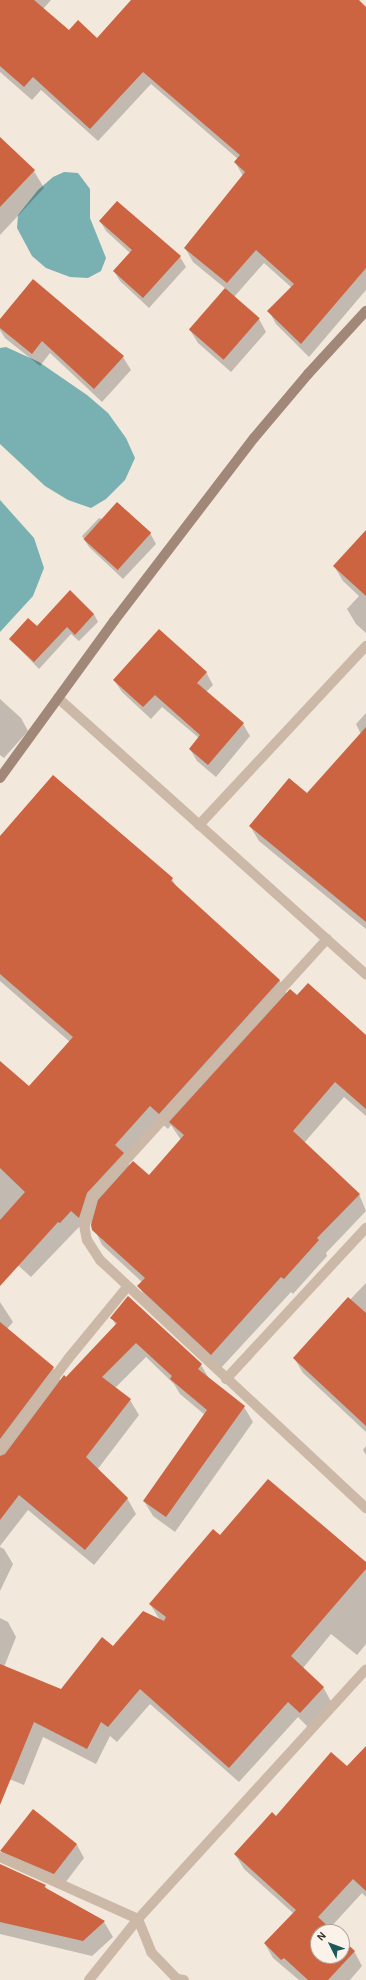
<!DOCTYPE html>
<style>
body{margin:0}
#map{position:relative;width:366px;height:1980px;overflow:hidden;background:#f3e8dc;font-family:"Alegreya Sans",sans-serif}
div>[style]{position:absolute}
[style*='--x']{left:calc(var(--x)*1px);top:calc(var(--y)*1px);width:calc(var(--w)*1px);rotate:calc(var(--a)*1deg)}
.water>*{inset:0;background:#79b0b2}
.shadow>*{inset:0;background:#0003}
.building>*{inset:0;background:#cc6341;transform-origin:0 0}
.street>*{height:10px;margin:-5px;padding:0 5px;transform-origin:5px;border-radius:5px;background:#ccb8a7}
.secondary>*{height:10px;margin:-5px;padding:0 5px;transform-origin:5px;border-radius:5px;background:#a08778}
span{translate:-50% -50%;white-space:nowrap;text-align:center;line-height:1.15;-webkit-text-stroke:3.5px #fbf2e9;paint-order:stroke}
.north{position:absolute;left:310px;top:1924px;width:40px;height:40px;box-sizing:border-box;background:#fbf2e9;border:1px solid #ada39c;border-radius:50%;rotate:312deg;font-size:11px;font-weight:700;line-height:16px;text-align:center;color:#382d28}
.north::after{content:'';display:block;margin:auto;width:14px;height:18px;background:#1b585c;clip-path:polygon(50% 0,100% 100%,50% 72%,0 100%)}
</style>
<div id="map">
<div class="water">
<div style="clip-path:polygon(64px 172px,78px 173px,90px 189px,90px 218px,106px 258px,101px 271px,88px 278px,70px 277px,46px 268px,32px 256px,17px 228px,18px 215px,38px 190px,53px 177px)"></div>
<div style="clip-path:polygon(6px 347px,39px 362px,87px 395px,108px 413px,126px 438px,135px 458px,125px 480px,106px 499px,91px 508px,68px 500px,45px 486px,0 444px,0 348px)"></div>
<div style="clip-path:polygon(0 500px,34px 538px,44px 568px,33px 596px,0 632px)"></div>
</div>
<div class="shadow">
<div style="clip-path:polygon(0 0,51px 0,43px 9px,69px 31px,97px 39px,132px 0,357px 0,366px 9px,366px 290px,309px 357px,276px 324px,269px 311px,292px 288px,264px 263px,234px 297px,259px 319px,266px 332px,231px 372px,198px 343px,190px 330px,226px 289px,193px 262px,185px 248px,243px 176px,235px 162px,238px 159px,151px 84px,98px 141px,41px 90px,32px 100px,0 72px)"></div>
<div style="clip-path:polygon(0 139px,34px 171px,44px 188px,0 235px)"></div>
<div style="clip-path:polygon(100px 221px,180px 257px,186px 267px,149px 308px,120px 281px,114px 271px,130px 253px,106px 231px)"></div>
<div style="clip-path:polygon(0 321px,123px 357px,131px 370px,102px 402px,50px 353px,40px 366px,5px 338px,0 330px)"></div>
<div style="clip-path:polygon(99px 518px,150px 533px,156px 544px,123px 579px,89px 547px,82px 536px)"></div>
<div style="clip-path:polygon(366px 531px,366px 633px,356px 624px,347px 609px,359px 596px,343px 581px,334px 566px)"></div>
<div style="clip-path:polygon(94px 614px,98px 622px,79px 641px,71px 634px,39px 669px,10px 639px,37px 627px)"></div>
<div style="clip-path:polygon(206px 672px,213px 685px,206px 692px,243px 724px,250px 736px,216px 777px,197px 761px,190px 749px,199px 738px,162px 707px,151px 719px,122px 692px,114px 680px)"></div>
<div style="clip-path:polygon(0 699px,21px 718px,28px 731px,4px 758px,0 755px)"></div>
<div style="clip-path:polygon(366px 713px,366px 929px,259px 841px,250px 826px,307px 794px,361px 734px,356px 724px)"></div>
<div style="clip-path:polygon(evenodd,53px 776px,172px 879px,178px 889px,280px 981px,287px 994px,297px 997px,366px 1036px,366px 1116px,344px 1097px,304px 1143px,359px 1194px,366px 1211px,326px 1253px,327px 1256px,293px 1294px,291px 1292px,220px 1369px,147px 1301px,139px 1286px,142px 1282px,102px 1245px,91px 1222px,88px 1233px,80px 1226px,31px 1277px,0 1249px,0 1062px,29px 1087px,70px 1042px,0 981px,0 838px,53px 776px,159px 1121px,168px 1129px,171px 1125px,181px 1140px,149px 1176px,130px 1166px,126px 1158px,159px 1121px)"></div>
<div style="clip-path:polygon(366px 1283px,366px 1432px,303px 1373px,294px 1358px)"></div>
<div style="clip-path:polygon(129px 1297px,201px 1365px,210px 1380px,244px 1407px,253px 1422px,175px 1532px,153px 1516px,144px 1501px,205px 1415px,180px 1394px,174px 1384px,146px 1357px,115px 1388px,130px 1400px,139px 1415px,97px 1470px,127px 1498px,136px 1514px,94px 1565px,28px 1510px,0 1546px,0 1302px,13px 1322px,7px 1329px,53px 1368px,61px 1381px,66px 1379px,116px 1326px,112px 1318px)"></div>
<div style="clip-path:polygon(366px 1446px,366px 1455px,363px 1450px)"></div>
<div style="clip-path:polygon(319px 1522px,366px 1563px,366px 1644px,357px 1655px,331px 1634px,303px 1668px,323px 1687px,332px 1703px,309px 1728px,298px 1717px,239px 1782px,150px 1704px,117px 1742px,110px 1736px,96px 1764px,43px 1737px,24px 1785px,4px 1777px,0 1783px,0 1618px,8px 1622px,16px 1637px,4px 1667px,61px 1690px,113px 1647px,160px 1620px,150px 1604px,220px 1536px)"></div>
<div style="clip-path:polygon(0 1547px,4px 1549px,13px 1564px,0 1591px)"></div>
<div style="clip-path:polygon(366px 1747px,366px 1897px,362px 1893px,329px 1929px,332px 1932px,318px 1932px,318px 1956px,342px 1956px,342px 1941px,354px 1951px,362px 1966px,350px 1980px,299px 1980px,273px 1958px,265px 1944px,293px 1913px,244px 1869px,235px 1854px,276px 1817px,347px 1767px)"></div>
<div style="clip-path:polygon(33px 1810px,77px 1845px,84px 1858px,62px 1887px,9px 1864px,1px 1851px)"></div>
<div style="clip-path:polygon(0 1867px,45px 1885px,48px 1891px,104px 1922px,113px 1937px,92px 1956px,0 1934px)"></div>
</div>
<div class="building">
<div style="clip-path:polygon(0 0,34px 0,69px 30px,78px 20px,97px 38px,131px 0,359px 0,366px 7px,366px 268px,301px 344px,267px 311px,294px 284px,256px 250px,227px 283px,184px 248px,245px 172px,234px 162px,240px 155px,143px 72px,90px 129px,33px 77px,24px 87px,0 66px)"></div>
<div style="clip-path:polygon(0 137px,35px 170px,0 207px)"></div>
<div style="clip-path:polygon(117px 201px,181px 256px,143px 298px,113px 271px,132px 250px,99px 221px)"></div>
<div style="clip-path:polygon(33px 279px,124px 356px,94px 389px,42px 341px,32px 354px,0 328px,0 319px)"></div>
<div style="left:225px;top:288px;width:46px;height:55px;rotate:41deg"></div>
<div style="left:117px;top:502px;width:46px;height:50px;rotate:42deg"></div>
<div style="clip-path:polygon(366px 530px,366px 596px,333px 566px)"></div>
<div style="clip-path:polygon(70px 590px,94px 614px,75px 635px,67px 627px,34px 662px,9px 639px,28px 618px,37px 626px)"></div>
<div style="clip-path:polygon(159px 629px,207px 672px,197px 683px,244px 723px,208px 765px,189px 749px,200px 735px,155px 695px,143px 707px,113px 680px)"></div>
<div style="clip-path:polygon(366px 727px,366px 922px,249px 826px,289px 778px,307px 793px)"></div>
<div style="clip-path:polygon(53px 775px,173px 878px,171px 881px,280px 980px,159px 1114px,150px 1106px,115px 1145px,124px 1153px,87px 1193px,79px 1218px,71px 1211px,60px 1223px,58px 1222px,0 1286px,0 1220px,25px 1192px,0 1168px,0 1061px,29px 1086px,73px 1037px,0 974px,0 836px)"></div>
<div style="clip-path:polygon(308px 983px,366px 1035px,366px 1109px,335px 1082px,293px 1131px,360px 1194px,317px 1238px,319px 1240px,284px 1279px,281px 1277px,211px 1355px,137px 1286px,145px 1278px,92px 1230px,91px 1225px,98px 1200px,133px 1161px,149px 1175px,184px 1135px,169px 1122px,290px 989px,297px 995px)"></div>
<div style="clip-path:polygon(128px 1296px,202px 1364px,198px 1369px,245px 1406px,166px 1517px,143px 1501px,207px 1410px,170px 1379px,172px 1376px,136px 1343px,102px 1377px,131px 1399px,86px 1457px,128px 1498px,85px 1550px,19px 1495px,0 1520px,0 1456px,5px 1454px,64px 1375px,66px 1377px,117px 1323px,110px 1318px)"></div>
<div style="clip-path:polygon(348px 1297px,366px 1313px,366px 1426px,293px 1358px)"></div>
<div style="clip-path:polygon(0 1322px,54px 1367px,0 1439px)"></div>
<div style="clip-path:polygon(268px 1479px,366px 1562px,366px 1569px,291px 1656px,324px 1687px,300px 1713px,288px 1702px,229px 1768px,140px 1689px,108px 1727px,101px 1722px,87px 1749px,34px 1722px,0 1805px,0 1664px,61px 1689px,102px 1637px,113px 1646px,143px 1611px,164px 1621px,166px 1617px,149px 1604px,213px 1529px,220px 1535px)"></div>
<div style="clip-path:polygon(366px 1746px,366px 1891px,353px 1879px,318px 1917px,334px 1932px,318px 1932px,318px 1956px,342px 1956px,342px 1939px,355px 1951px,328px 1980px,308px 1980px,284px 1958px,281px 1960px,264px 1943px,296px 1910px,234px 1854px,272px 1812px,276px 1816px,331px 1752px,347px 1766px)"></div>
<div style="clip-path:polygon(33px 1809px,77px 1844px,54px 1874px,0 1851px)"></div>
<div style="clip-path:polygon(0 1864px,46px 1885px,44px 1887px,105px 1921px,83px 1941px,0 1922px)"></div>
</div>
<div class="street">
<div style="--x:58;--y:698;--w:414;--a:41.9"></div>
<div style="--x:199;--y:825;--w:245;--a:-47"></div>
<div style="--x:327;--y:939;--w:349;--a:132.3"></div>
<div style="--x:92;--y:1197;--w:29;--a:106"></div>
<div style="--x:84;--y:1225;--w:15;--a:79"></div>
<div style="--x:87;--y:1240;--w:24;--a:57"></div>
<div style="--x:100;--y:1260;--w:364;--a:43"></div>
<div style="--x:226;--y:1379;--w:206;--a:-47.2"></div>
<div style="--x:0;--y:1450;--w:114;--a:-53.2"></div>
<div style="--x:68;--y:1359;--w:94;--a:-50.6"></div>
<div style="--x:0;--y:1857;--w:151;--a:24.2"></div>
<div style="--x:138;--y:1919;--w:338;--a:-47.6"></div>
<div style="--x:138;--y:1919;--w:35;--a:68"></div>
<div style="--x:151;--y:1952;--w:37;--a:46"></div>
<div style="--x:177;--y:1979;--w:7;--a:8"></div>
<div style="--x:89;--y:1980;--w:78;--a:-51.2"></div>
</div>
<div class="secondary">
<div style="--x:0;--y:778;--w:194;--a:-54"></div>
<div style="--x:114;--y:621;--w:230;--a:-52.6"></div>
<div style="--x:254;--y:438;--w:84;--a:-49.8"></div>
<div style="--x:308;--y:374;--w:86;--a:-47.4"></div>
</div>
<div class="north">N</div>
</div>
